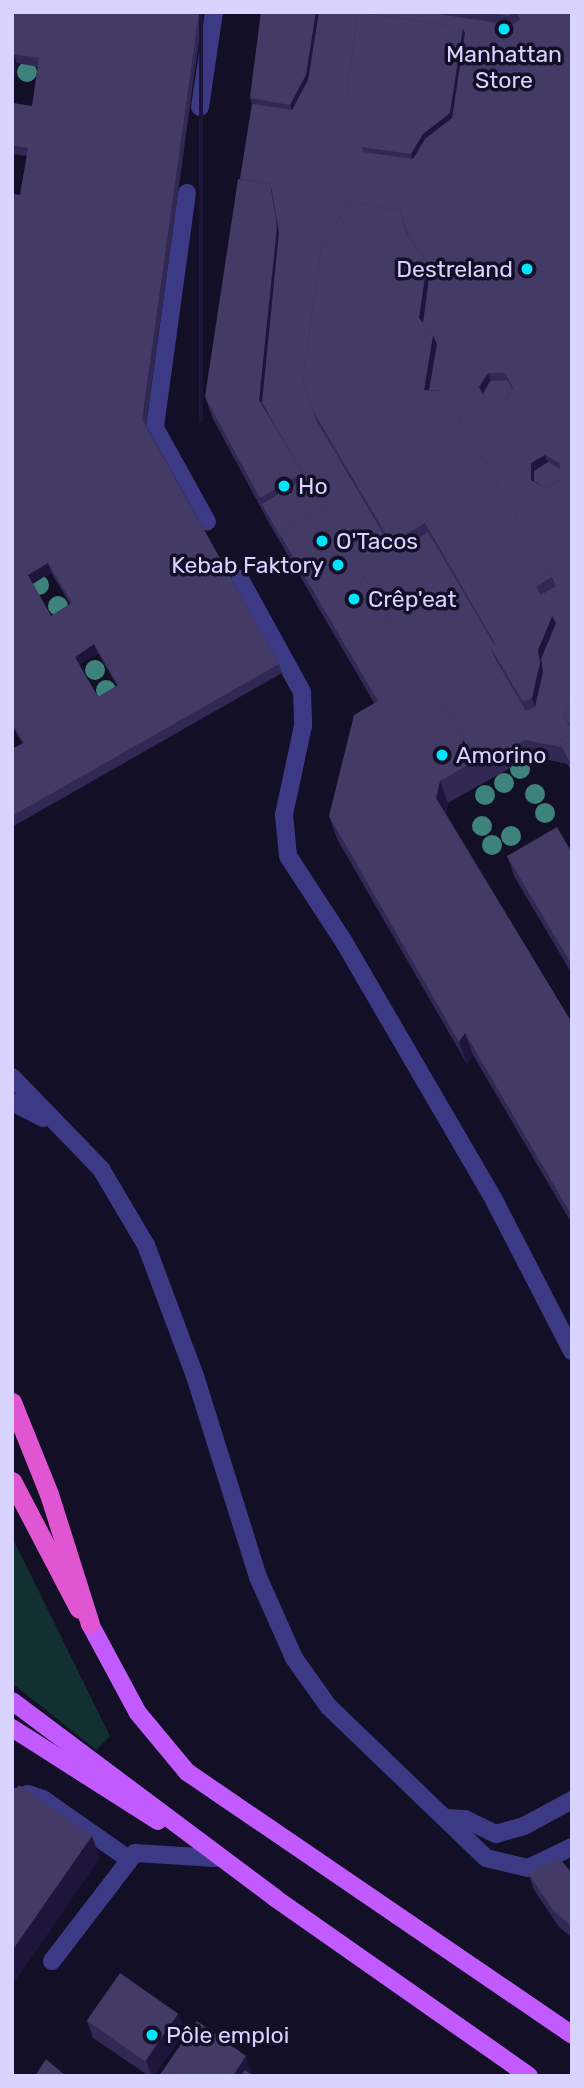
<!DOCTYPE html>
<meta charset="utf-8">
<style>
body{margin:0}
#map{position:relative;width:584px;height:2088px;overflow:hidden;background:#130f26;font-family:Rubik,sans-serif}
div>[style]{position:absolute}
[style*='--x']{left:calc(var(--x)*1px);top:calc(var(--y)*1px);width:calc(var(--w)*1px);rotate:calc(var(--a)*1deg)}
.green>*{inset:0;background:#12302f}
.service>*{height:18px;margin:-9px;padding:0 9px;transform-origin:9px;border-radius:9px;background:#3d3a85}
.primary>*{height:18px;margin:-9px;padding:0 9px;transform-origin:9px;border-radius:9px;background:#c25bff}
.trunk>*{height:19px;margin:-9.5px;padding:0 9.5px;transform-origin:9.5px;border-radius:9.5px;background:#e055d1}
.trees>*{width:20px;height:20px;margin:-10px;border-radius:50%;background:#3d827b}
.wall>*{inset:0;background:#312854}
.shaded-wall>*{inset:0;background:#1d163a;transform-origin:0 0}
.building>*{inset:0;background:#433a66;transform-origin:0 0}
.dots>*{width:19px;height:19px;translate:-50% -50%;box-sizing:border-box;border:4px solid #130f26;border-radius:50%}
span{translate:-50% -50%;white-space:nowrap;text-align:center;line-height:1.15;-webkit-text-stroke:7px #130f26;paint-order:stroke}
.poi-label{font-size:23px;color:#d9d4ff}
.right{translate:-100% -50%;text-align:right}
.left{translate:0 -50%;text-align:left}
.frame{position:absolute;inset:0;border:14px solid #d9d4ff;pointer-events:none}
</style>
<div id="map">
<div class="green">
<div style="clip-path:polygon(12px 1537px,110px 1736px,96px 1750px,12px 1683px)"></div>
</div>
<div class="service">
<div style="--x:200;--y:107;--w:96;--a:-81.6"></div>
<div style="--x:187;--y:193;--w:237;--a:97.8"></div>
<div style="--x:155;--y:428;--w:107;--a:61"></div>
<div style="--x:240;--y:579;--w:129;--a:61.2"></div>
<div style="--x:302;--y:692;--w:34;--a:88"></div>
<div style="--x:303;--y:726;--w:91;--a:102.1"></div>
<div style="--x:284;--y:815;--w:41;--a:84.4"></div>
<div style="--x:288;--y:856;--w:103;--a:56.9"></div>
<div style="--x:344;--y:942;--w:298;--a:59.8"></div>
<div style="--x:494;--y:1200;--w:170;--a:62.7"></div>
<div style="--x:12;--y:1077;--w:128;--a:45.9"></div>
<div style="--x:101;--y:1169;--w:88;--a:59.4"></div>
<div style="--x:146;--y:1245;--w:140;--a:69.5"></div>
<div style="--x:195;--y:1376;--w:211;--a:72.6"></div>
<div style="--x:258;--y:1577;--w:89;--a:66"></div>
<div style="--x:294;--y:1658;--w:59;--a:54.7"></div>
<div style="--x:328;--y:1706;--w:219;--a:43.9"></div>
<div style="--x:486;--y:1858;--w:43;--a:13.4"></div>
<div style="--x:528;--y:1868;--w:49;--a:-25.5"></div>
<div style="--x:12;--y:1102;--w:35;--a:27"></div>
<div style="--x:12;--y:1798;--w:16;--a:-14"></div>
<div style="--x:28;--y:1794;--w:16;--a:18"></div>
<div style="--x:43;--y:1799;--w:103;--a:35.1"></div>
<div style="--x:446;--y:1818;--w:19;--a:3"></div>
<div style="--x:465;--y:1819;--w:34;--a:26"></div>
<div style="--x:496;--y:1834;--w:29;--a:-16"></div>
<div style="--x:524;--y:1826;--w:55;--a:-28.4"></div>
<div style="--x:52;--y:1961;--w:136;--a:-52.5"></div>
<div style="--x:135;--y:1853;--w:80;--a:3.6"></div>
</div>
<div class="primary">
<div style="--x:90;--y:1624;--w:101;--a:61.7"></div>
<div style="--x:138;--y:1713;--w:77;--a:50.3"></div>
<div style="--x:187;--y:1772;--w:466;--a:34.3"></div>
<div style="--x:12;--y:1701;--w:329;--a:36.8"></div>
<div style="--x:275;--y:1898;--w:310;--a:35"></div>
<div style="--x:12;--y:1728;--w:173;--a:32.5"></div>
</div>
<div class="trunk">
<div style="--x:12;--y:1402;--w:99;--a:68.1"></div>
<div style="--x:49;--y:1494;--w:136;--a:72.5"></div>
<div style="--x:12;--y:1481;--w:144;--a:62.4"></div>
</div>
<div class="trees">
<div style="left:27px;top:72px"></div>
<div style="left:39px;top:585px"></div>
<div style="left:58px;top:606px"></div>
<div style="left:95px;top:670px"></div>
<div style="left:106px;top:690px"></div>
<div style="left:520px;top:769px"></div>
<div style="left:504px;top:783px"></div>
<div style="left:535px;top:794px"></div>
<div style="left:485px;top:795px"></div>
<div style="left:545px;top:813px"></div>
<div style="left:482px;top:826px"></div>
<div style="left:511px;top:836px"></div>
<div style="left:492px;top:845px"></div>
</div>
<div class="wall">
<div style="clip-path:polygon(evenodd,12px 12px,203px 12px,146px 425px,279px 664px,282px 673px,12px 827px,12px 749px,22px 743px,12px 726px,12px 194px,20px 195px,27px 156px,12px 154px,12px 103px,32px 106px,38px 67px,17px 63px,12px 96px,12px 12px,51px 572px,70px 604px,51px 616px,33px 584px,51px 572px,12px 12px,98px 653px,117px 686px,98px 697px,79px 665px,98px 653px)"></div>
<div style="clip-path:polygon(261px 12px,572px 12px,572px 773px,567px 764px,531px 756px,448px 803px,446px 814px,572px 1023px,572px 1224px,473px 1055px,467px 1064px,337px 839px,329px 816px,374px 703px,268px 521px,213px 419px,205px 397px,252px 104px,250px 98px)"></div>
<div style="clip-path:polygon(572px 853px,572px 974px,515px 878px,507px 856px)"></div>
<div style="clip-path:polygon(528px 1873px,572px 1873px,572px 1938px,559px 1927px,534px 1890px)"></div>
<div style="clip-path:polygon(87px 2021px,185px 2030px,154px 2076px,149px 2076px,93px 2038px)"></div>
</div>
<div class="shaded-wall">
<div style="left:199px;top:12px;width:4px;height:411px"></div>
<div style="clip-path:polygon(316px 12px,328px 12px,298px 127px,290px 105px)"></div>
<div style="clip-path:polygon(463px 28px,471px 50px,458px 135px,419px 176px,411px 154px)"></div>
<div style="clip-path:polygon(14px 54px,17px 63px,12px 96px,12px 66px)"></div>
<div style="clip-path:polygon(278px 207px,285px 249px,268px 416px,259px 400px)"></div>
<div style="clip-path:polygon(427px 262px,436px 288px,429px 335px,419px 318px)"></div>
<div style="clip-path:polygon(433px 335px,443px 360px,436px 399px,424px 390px)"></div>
<div style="clip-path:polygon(488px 373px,494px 390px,486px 402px,479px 387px)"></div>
<div style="clip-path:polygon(545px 455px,551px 471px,537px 489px,531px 480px,531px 463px)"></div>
<div style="clip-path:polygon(48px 563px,51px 572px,31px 585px,28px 575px)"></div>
<div style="clip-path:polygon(553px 614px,562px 640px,541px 723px,532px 698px,538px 650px)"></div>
<div style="clip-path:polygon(94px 644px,98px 653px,78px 666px,75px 657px)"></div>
<div style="clip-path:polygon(440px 781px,448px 803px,444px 820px,436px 798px)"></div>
<div style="clip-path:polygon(465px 1033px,473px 1055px,467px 1064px,459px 1042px)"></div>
<div style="clip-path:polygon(92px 1836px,100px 1858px,14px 1983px,12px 1979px,12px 1951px)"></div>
<div style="clip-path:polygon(178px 2014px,185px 2030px,154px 2076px,152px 2076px,146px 2061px)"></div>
<div style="clip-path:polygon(246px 2056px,252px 2073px,250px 2076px,233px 2076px)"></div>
</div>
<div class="building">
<div style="clip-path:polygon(evenodd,12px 12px,199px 12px,142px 419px,279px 664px,12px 816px,12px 749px,24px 743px,12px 723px,12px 194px,20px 195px,28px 148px,12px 145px,12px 103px,32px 106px,39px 58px,14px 54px,12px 66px,12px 12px,48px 563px,72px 603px,51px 616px,28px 575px,48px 563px,12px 12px,94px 644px,118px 685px,98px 697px,75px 657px,94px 644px)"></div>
<div style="clip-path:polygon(261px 12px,316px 12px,306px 75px,290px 105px,250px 98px)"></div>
<div style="clip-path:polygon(evenodd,319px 12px,425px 12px,511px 25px,520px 20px,517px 12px,572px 12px,572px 686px,564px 715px,572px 731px,572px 734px,559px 742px,561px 747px,525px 740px,480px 765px,478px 759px,443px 703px,439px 705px,323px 507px,279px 533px,281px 538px,262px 504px,305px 478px,303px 473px,262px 403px,279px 232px,272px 190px,270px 184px,240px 179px,252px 104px,292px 110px,308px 80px,319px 12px,358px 12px,463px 28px,465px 33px,452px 118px,425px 139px,413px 159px,363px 152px,347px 90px,358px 12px,319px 12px,349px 202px,400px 210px,408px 235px,427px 262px,430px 271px,423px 323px,433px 335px,437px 344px,429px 390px,443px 391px,552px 577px,556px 586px,541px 595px,553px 614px,552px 616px,556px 623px,541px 659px,543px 672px,535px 707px,526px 711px,494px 657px,491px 648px,495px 646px,428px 532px,394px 552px,316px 420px,313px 411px,303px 379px,321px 250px,349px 202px,319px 12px,488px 373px,505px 373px,513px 388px,504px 402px,487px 402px,479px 387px,488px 373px,319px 12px,545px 455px,560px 463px,560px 480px,546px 488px,531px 480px,531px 463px,545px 455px)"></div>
<div style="clip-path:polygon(358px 12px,463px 28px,450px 113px,423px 134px,411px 154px,361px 147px,347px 90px)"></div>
<div style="clip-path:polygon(481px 12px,515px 12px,508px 16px)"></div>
<div style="clip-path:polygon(238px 179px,270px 184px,277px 227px,259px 400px,303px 473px,260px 498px,205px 397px)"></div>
<div style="clip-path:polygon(349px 202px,400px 210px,407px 234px,427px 262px,419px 318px,433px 335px,424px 390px,443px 391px,552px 577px,536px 587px,553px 614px,538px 650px,540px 663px,532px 698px,523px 702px,491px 648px,496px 645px,425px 523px,391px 543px,313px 411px,303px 379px,321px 250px)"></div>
<div style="clip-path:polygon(507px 380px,512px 389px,504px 402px,487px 402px,483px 394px,490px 381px)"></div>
<div style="clip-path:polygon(548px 462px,560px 469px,560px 480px,546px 488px,534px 481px,534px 471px)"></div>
<div style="clip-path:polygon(323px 507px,439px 705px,443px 703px,478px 759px,440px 781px,436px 798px,572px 1023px,572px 1216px,465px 1033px,459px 1042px,329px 816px,354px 715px,378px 701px,279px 533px)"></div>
<div style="clip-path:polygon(572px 686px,572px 729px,564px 715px)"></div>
<div style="clip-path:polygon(572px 734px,572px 766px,559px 742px)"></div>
<div style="clip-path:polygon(557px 827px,572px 853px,572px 965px,507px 856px)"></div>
<div style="clip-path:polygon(19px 1785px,92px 1836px,12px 1951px,12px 1794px)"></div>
<div style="clip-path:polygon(559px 1858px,572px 1873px,572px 1927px,553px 1910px,528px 1873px)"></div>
<div style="left:120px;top:1973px;width:71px;height:58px;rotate:35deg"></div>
<div style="clip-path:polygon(197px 2021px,246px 2056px,233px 2076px,159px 2076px)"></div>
<div style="clip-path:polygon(46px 2059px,66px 2076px,35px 2076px)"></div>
<div style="clip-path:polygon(245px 2070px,253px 2076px,241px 2076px)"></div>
</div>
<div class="dots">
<div style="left:504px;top:29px;background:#00e5ff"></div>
<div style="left:527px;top:269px;background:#00e5ff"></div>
<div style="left:284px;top:486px;background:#00e5ff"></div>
<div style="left:322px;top:541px;background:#00e5ff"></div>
<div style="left:338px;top:565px;background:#00e5ff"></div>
<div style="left:354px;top:599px;background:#00e5ff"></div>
<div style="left:442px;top:755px;background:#00e5ff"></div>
<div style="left:152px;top:2035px;background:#00e5ff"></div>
</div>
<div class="poi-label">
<span style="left:504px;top:67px">Manhattan<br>Store</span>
<span class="right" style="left:513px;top:269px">Destreland</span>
<span class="left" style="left:298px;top:486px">Ho</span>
<span class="left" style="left:336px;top:541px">O'Tacos</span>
<span class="right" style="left:324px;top:565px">Kebab Faktory</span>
<span class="left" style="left:368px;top:599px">Crêp'eat</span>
<span class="left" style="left:456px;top:755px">Amorino</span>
<span class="left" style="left:166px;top:2035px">Pôle emploi</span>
</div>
<div class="frame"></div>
</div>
